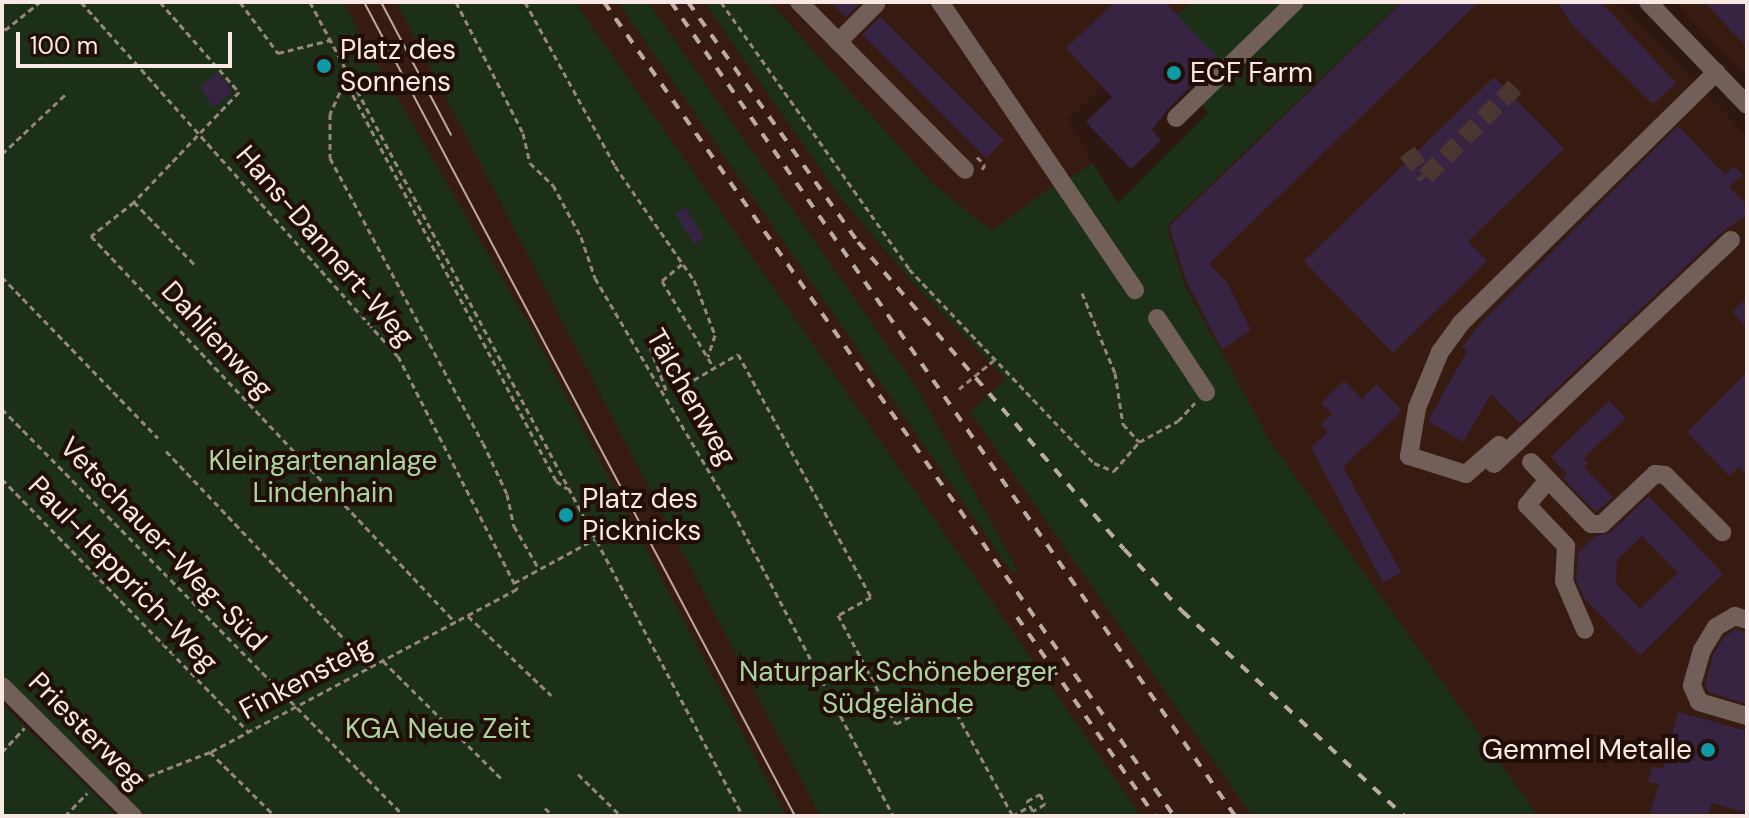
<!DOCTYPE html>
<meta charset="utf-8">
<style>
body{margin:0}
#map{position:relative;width:1749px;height:818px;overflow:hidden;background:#2d1710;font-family:"DM Sans",sans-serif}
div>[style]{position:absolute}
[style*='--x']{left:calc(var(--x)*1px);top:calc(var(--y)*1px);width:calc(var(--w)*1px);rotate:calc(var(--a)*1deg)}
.built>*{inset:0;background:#371b11}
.green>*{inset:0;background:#1c2f17}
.building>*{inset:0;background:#372442;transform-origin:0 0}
.minor-tunnel>*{height:18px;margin-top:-9px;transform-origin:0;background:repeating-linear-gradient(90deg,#4c3630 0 18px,transparent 0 27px)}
.path>*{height:3px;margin-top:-1.5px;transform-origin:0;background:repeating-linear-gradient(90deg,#98857f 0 6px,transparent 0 10px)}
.minor>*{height:18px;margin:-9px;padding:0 9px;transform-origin:9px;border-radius:9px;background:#725f5a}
.tram>*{height:2px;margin:-1px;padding:0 1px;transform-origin:1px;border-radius:1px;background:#bcaaa4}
.rail>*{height:4px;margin-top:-2px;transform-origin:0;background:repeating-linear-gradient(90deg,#bcaaa4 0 10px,transparent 0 20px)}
.dots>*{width:22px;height:22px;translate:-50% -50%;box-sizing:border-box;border:4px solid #220e07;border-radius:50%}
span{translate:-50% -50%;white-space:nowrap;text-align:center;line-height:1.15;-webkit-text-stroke:8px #220e07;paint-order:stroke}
.poi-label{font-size:28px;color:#f9e9e4}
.left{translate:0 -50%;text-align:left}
.right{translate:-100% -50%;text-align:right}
.street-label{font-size:28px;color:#f9e9e4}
.park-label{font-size:28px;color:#aad59e}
.frame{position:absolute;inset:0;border:4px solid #f9e9e4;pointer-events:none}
.scale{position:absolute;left:16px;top:32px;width:216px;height:36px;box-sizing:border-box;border:4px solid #f9e9e4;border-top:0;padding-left:10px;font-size:24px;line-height:28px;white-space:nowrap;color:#f9e9e4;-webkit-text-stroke:6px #220e07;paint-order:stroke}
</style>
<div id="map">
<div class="built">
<div style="clip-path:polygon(342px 2px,396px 2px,820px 816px,786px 816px,527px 321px)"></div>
<div style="clip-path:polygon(575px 2px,618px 2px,1014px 573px,1018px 570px,917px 388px,648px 2px,704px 2px,840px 197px,913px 283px,1006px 379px,970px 412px,1252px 816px,1141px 816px)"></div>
<div style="clip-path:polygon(770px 2px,1191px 2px,1068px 119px,1093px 164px,1047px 190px,992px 232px,932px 183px)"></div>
<div style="clip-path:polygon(1401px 2px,1618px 2px,1747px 136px,1747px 816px,1538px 816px,1270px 441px,1185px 286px,1167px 226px)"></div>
<div style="clip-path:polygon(1675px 2px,1747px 2px,1747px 76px,1689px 17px)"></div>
</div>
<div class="green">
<div style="clip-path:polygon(2px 2px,342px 2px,527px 321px,786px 816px,146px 816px,2px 675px)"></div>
<div style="clip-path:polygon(396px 2px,575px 2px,1141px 816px,820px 816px)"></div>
<div style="clip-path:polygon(618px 2px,648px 2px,917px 388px,1018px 571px,1013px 574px)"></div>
<div style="clip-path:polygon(704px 2px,770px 2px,932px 183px,992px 231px,1047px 190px,1093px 164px,1118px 203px,1208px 113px,1198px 101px,1230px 70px,1175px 17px,1191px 2px,1401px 2px,1167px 226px,1185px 286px,1270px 441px,1538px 816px,1252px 816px,970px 412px,1006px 379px,913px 283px,840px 197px)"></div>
<div style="clip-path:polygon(2px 704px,86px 785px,117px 816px,2px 816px)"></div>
</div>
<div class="building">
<div style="clip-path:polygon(830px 2px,861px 2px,846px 17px)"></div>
<div style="clip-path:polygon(1115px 2px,1165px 2px,1219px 59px,1168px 109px,1152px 130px,1161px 140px,1131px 169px,1086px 122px,1112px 97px,1066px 48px)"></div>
<div style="clip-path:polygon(1402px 2px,1479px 2px,1209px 264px,1227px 282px,1251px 330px,1222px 350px,1187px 282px,1169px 227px)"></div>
<div style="clip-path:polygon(1557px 2px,1601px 2px,1676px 83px,1653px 104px,1573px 26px)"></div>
<div style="clip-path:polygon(1704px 2px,1747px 2px,1747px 47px)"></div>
<div style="left:880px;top:17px;width:175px;height:25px;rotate:45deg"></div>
<div style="clip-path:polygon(217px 72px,233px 91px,213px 108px,200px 87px)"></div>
<div style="clip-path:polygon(1494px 77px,1564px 149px,1468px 241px,1487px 261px,1393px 353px,1304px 261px)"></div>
<div style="clip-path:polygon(1678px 126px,1725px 175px,1734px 166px,1743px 175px,1729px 187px,1747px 205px,1747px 215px,1723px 231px,1520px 423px,1491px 394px,1463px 442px,1428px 421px,1467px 351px,1462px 347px,1478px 326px)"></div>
<div style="left:685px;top:207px;width:36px;height:12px;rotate:58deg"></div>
<div style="clip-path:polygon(1747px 298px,1747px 328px,1732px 312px)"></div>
<div style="clip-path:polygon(1747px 372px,1747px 476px,1739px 467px,1729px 476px,1687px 432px)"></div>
<div style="clip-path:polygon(1344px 381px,1362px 399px,1377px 384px,1402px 411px,1343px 467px,1401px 572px,1383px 583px,1311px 447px,1328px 432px,1321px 424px,1332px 414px,1321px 403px)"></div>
<div style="clip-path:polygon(1609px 401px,1626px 418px,1583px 459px,1588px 463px,1584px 467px,1613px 497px,1596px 512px,1563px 478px,1567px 474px,1551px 457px)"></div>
<div style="clip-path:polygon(evenodd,1649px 496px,1723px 574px,1640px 655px,1584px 598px,1576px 579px,1578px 553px,1595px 536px,1610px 533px,1649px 496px,1642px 536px,1678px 573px,1640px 609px,1616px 584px,1617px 560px,1642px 536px)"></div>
<div style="clip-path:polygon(1736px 629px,1747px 632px,1747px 704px,1708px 692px,1705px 685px,1713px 655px,1724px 637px)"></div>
<div style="clip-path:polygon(1678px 712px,1747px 731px,1747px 813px,1712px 803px,1708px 816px,1649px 816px,1659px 784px,1648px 782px,1652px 766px,1663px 769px)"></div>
</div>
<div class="minor-tunnel">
<div style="--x:1407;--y:152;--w:31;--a:52"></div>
<div style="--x:1426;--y:176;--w:126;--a:-45"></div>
</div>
<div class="path">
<div style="--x:81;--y:2;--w:475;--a:48.2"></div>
<div style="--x:398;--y:356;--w:262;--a:62.9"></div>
<div style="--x:517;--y:589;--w:348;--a:152"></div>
<div style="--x:210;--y:752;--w:93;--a:158.7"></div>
<div style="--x:160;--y:2;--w:120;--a:48.7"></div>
<div style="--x:239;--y:92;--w:152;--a:133.7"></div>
<div style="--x:134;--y:202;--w:55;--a:141.7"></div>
<div style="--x:91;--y:236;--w:531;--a:46.68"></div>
<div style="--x:240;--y:2;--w:64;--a:53.3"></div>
<div style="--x:278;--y:53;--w:54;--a:-14"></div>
<div style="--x:310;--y:2;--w:922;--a:61.99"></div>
<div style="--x:456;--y:2;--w:147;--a:62.9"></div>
<div style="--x:523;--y:133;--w:31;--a:77"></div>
<div style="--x:530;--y:163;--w:32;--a:44"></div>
<div style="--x:553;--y:185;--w:59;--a:61.7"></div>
<div style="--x:581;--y:237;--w:43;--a:71.1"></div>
<div style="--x:595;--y:278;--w:272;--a:59.5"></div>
<div style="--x:733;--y:512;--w:344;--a:62.2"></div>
<div style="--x:525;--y:2;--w:187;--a:61.2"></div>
<div style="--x:615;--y:166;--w:139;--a:55.3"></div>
<div style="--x:694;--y:280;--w:59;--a:69.1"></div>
<div style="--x:715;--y:335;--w:23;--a:108"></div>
<div style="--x:721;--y:2;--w:327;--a:54.8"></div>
<div style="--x:909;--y:269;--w:268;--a:46.4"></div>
<div style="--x:1094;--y:463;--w:22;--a:22"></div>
<div style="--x:1114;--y:471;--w:38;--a:-49"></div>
<div style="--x:1139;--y:442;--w:44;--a:-28.3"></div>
<div style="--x:1178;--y:421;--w:25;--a:-47"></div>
<div style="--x:2;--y:27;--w:4;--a:45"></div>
<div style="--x:5;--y:30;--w:45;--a:-38.7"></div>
<div style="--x:348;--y:74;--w:44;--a:114.2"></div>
<div style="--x:330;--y:114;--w:44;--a:90"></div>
<div style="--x:330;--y:158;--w:323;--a:61.8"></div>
<div style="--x:483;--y:443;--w:56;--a:64.8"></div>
<div style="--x:507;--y:494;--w:33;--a:78"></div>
<div style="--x:514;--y:526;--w:50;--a:59.8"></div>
<div style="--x:352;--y:80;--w:7;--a:124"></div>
<div style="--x:348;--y:86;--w:446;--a:62.2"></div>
<div style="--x:556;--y:481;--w:14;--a:34"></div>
<div style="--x:2;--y:154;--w:88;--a:-43.2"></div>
<div style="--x:977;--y:157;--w:11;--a:45"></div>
<div style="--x:985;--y:165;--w:5;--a:127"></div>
<div style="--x:134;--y:202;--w:88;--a:45.9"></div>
<div style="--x:682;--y:264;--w:26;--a:140"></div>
<div style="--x:662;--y:281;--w:101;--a:59.1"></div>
<div style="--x:2;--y:277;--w:224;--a:45.9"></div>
<div style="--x:1082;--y:293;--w:87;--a:67.6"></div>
<div style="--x:1115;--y:373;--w:52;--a:81.1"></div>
<div style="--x:1123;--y:424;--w:24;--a:48"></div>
<div style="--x:959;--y:389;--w:45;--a:-39.6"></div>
<div style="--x:666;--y:390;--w:54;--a:-110.4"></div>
<div style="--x:647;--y:339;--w:60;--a:50.4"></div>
<div style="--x:685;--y:385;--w:61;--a:-30.3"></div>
<div style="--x:738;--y:354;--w:277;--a:61.3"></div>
<div style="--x:871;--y:597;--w:38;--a:151"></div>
<div style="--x:838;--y:615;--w:123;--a:62"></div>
<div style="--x:896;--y:724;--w:58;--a:-28.8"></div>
<div style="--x:947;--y:696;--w:137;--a:61.2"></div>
<div style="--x:2;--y:409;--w:572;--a:45.35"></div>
<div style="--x:166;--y:451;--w:298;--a:46.5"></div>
<div style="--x:2;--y:479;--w:352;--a:45.7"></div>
<div style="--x:514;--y:583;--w:92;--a:-28.5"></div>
<div style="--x:468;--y:616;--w:115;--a:43.6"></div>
<div style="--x:383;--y:661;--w:166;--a:44.8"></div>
<div style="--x:2;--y:752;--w:33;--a:-47"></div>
<div style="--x:210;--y:752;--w:91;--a:44.6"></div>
<div style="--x:578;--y:774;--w:60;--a:44.3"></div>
<div style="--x:1040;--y:794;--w:11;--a:63"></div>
<div style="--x:1045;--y:804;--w:14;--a:150"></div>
<div style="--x:1033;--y:811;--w:12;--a:-121"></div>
<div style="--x:1027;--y:801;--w:15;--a:-28"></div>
<div style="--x:545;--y:808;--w:11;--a:45"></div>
<div style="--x:65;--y:816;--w:32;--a:-46"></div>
<div style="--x:1012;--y:816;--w:21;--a:-29"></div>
</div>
<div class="minor">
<div style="--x:799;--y:2;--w:236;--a:45.3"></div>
<div style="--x:940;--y:2;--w:348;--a:55.9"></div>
<div style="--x:1648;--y:2;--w:143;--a:46.1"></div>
<div style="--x:838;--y:42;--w:54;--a:-45"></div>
<div style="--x:1176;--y:118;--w:166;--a:-44.3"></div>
<div style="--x:1157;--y:318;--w:89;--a:56.5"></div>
<div style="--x:1499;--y:445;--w:44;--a:138.7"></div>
<div style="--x:1466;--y:474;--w:60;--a:-162.5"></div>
<div style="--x:1409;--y:456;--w:49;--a:-80.5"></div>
<div style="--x:1417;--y:408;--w:61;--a:-67.7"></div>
<div style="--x:1440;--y:352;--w:36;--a:-54"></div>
<div style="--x:1461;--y:323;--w:358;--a:-44.5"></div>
<div style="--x:1531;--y:462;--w:86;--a:45.9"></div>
<div style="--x:1591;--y:524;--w:11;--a:0"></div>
<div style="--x:1602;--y:524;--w:73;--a:-43.3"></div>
<div style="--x:1655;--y:474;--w:10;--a:6"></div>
<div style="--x:1665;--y:475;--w:81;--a:45"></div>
<div style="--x:1494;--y:464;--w:326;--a:-43.4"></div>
<div style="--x:1548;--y:480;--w:33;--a:130"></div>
<div style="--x:1527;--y:505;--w:57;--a:46.4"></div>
<div style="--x:1566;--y:546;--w:35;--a:93"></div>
<div style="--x:1564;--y:581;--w:53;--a:66.8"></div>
<div style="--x:1747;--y:620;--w:13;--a:-162"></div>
<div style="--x:1735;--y:616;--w:22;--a:150"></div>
<div style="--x:1716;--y:627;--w:27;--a:121"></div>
<div style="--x:1702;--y:650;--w:37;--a:106"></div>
<div style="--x:1692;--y:686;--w:17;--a:66"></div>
<div style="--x:1699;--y:702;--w:50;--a:16.3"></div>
<div style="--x:2;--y:686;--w:185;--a:44.8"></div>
</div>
<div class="tram">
<div style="--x:364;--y:2;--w:921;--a:62.1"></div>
<div style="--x:381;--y:2;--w:150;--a:62.2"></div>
</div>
<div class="rail">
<div style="--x:604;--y:2;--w:994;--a:55"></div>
<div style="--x:671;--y:2;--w:990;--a:55.28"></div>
<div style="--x:688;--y:2;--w:294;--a:54.7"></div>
<div style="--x:858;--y:242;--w:406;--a:49.1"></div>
<div style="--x:1124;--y:549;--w:85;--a:46.9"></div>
<div style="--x:1182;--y:611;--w:302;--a:42.7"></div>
<div style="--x:1017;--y:617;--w:242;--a:55.3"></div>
</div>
<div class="dots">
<div style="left:324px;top:66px;background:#0f9aa8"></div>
<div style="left:1174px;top:73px;background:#0f9aa8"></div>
<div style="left:566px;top:515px;background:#0f9aa8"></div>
<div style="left:1708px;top:750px;background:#0f9aa8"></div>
</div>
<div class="poi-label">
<span class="left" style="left:340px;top:66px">Platz des<br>Sonnens</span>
<span class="left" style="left:1190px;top:73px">ECF Farm</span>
<span class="left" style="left:582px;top:515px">Platz des<br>Picknicks</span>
<span class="right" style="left:1692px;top:750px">Gemmel Metalle</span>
</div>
<div class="street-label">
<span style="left:325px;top:246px;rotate:49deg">Hans-Dannert-Weg</span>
<span style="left:217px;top:340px;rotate:47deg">Dahlienweg</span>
<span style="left:691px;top:397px;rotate:60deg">Tälchenweg</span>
<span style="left:163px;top:544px;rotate:46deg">Vetschauer-Weg-Süd</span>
<span style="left:123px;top:574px;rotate:46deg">Paul-Hepprich-Weg</span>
<span style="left:306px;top:678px;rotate:-28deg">Finkensteig</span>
<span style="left:87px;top:731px;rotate:45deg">Priesterweg</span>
</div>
<div class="park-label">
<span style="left:323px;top:477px">Kleingartenanlage<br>Lindenhain</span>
<span style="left:898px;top:688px">Naturpark Schöneberger<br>Südgelände</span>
<span style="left:438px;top:729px">KGA Neue Zeit</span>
</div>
<div class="frame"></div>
<div class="scale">100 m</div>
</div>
